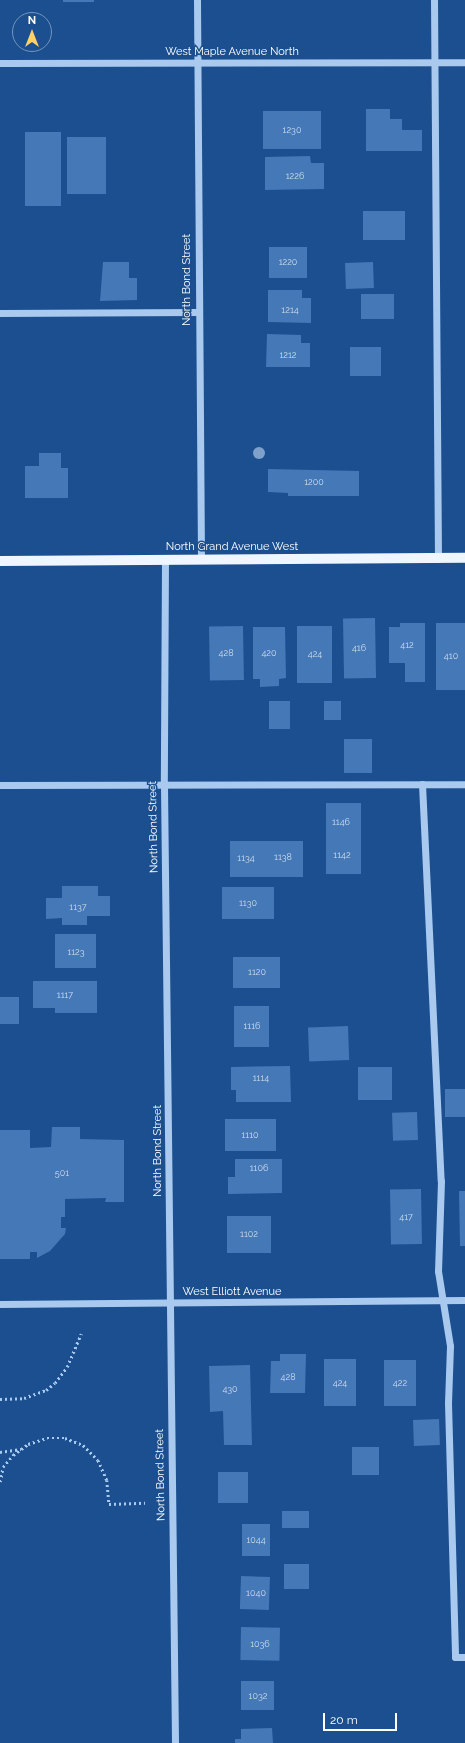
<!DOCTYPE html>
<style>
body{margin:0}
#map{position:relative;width:465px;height:1743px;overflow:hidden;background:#1b4f8f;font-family:Raleway,sans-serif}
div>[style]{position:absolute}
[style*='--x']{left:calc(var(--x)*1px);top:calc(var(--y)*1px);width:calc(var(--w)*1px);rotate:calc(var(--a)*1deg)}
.building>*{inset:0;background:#4478b7;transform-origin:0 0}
.path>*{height:2.5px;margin-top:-1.25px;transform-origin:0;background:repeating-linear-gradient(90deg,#a9c9ee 0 2px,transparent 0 5px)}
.minor>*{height:7px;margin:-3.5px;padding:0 3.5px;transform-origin:3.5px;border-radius:3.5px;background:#a9c9ee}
.major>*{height:10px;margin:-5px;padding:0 5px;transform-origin:5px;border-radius:5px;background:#f0f6ff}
.trees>*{width:12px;height:12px;margin:-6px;border-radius:50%;background:#7ea0ca}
span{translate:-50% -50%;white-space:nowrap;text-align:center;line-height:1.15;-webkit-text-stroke:3px #1b4f8f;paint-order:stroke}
.number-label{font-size:9px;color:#d0dded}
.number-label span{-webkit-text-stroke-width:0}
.street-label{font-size:11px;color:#fff}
.north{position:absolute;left:12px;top:12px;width:40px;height:40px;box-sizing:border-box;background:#1b4f8f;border:1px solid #7695bc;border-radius:50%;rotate:0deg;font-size:11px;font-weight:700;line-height:16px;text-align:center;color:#fff}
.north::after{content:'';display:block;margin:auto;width:14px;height:18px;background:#ffd166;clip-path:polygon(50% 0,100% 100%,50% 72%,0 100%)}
.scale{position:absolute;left:323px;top:1713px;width:74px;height:18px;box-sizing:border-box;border:2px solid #fff;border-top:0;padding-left:5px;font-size:12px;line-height:14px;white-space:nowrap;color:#fff;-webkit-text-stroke:3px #1b4f8f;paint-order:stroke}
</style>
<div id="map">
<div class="building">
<div style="left:63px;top:0;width:31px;height:2px"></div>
<div style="clip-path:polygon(366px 109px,390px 109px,390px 119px,402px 119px,402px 130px,422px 130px,422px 151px,366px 151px)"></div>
<div style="left:321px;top:111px;width:38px;height:58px;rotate:90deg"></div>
<div style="left:25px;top:132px;width:36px;height:74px"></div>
<div style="left:67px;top:137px;width:39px;height:57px"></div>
<div style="clip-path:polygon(310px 156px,311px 163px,324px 163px,324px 189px,265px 190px,265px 157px)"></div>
<div style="left:405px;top:211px;width:29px;height:42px;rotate:90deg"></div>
<div style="left:269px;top:247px;width:38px;height:31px"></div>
<div style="clip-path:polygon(103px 262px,129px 262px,129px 278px,137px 278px,137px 300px,100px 301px)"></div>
<div style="left:373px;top:262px;width:26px;height:28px;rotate:88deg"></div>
<div style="clip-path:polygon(268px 290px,302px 290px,302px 298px,311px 298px,311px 323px,268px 322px)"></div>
<div style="left:361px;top:294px;width:33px;height:25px"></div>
<div style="clip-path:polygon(267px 334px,301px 335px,301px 343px,310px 343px,310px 367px,266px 367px)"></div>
<div style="left:350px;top:347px;width:31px;height:29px"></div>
<div style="clip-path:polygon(39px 453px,61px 453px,61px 468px,68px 468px,68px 498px,25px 498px,25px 466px,39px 466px)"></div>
<div style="clip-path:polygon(268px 469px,359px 471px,359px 496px,288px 496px,288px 493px,268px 492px)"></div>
<div style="left:375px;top:618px;width:60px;height:32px;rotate:89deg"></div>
<div style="clip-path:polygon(400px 623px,425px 623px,425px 682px,405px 682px,405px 663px,389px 663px,389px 627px,400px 627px)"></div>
<div style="left:436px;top:623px;width:29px;height:67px"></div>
<div style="left:243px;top:626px;width:54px;height:34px;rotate:89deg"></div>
<div style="left:297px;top:626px;width:35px;height:57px"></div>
<div style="clip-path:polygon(253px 627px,285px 627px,286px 678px,279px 679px,279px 686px,260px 687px,260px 679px,253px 679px)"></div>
<div style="left:269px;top:701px;width:21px;height:28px"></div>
<div style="left:341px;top:701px;width:19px;height:17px;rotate:90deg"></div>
<div style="left:344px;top:739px;width:28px;height:34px"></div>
<div style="left:326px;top:803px;width:35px;height:71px"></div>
<div style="left:303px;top:841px;width:36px;height:73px;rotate:90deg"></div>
<div style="clip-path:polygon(62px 886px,98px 886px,98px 896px,110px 896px,110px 916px,87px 916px,87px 925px,62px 925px,62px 918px,46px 919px,46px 898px,62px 898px)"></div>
<div style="left:222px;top:887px;width:52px;height:32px"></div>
<div style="left:96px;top:934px;width:34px;height:41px;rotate:90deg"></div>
<div style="left:233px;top:957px;width:47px;height:31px"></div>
<div style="clip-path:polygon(33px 981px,97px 981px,97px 1013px,55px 1013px,55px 1008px,33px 1008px)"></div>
<div style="left:0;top:997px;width:19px;height:27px"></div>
<div style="left:234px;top:1006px;width:35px;height:41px"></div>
<div style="left:348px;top:1026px;width:34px;height:40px;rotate:88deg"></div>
<div style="clip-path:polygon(290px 1066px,291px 1102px,236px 1102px,236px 1090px,231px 1090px,231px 1067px)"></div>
<div style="left:358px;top:1067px;width:34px;height:33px"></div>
<div style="left:445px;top:1089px;width:20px;height:28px"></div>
<div style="left:417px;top:1112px;width:28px;height:25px;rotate:88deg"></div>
<div style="left:225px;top:1119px;width:51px;height:32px"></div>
<div style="clip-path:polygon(52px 1127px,80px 1127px,80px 1139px,124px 1140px,124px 1202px,105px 1202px,106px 1198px,65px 1199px,65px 1217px,61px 1217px,61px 1228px,66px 1228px,65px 1234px,50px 1251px,37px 1258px,37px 1252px,30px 1252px,30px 1259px,0 1259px,0 1130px,30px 1130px,30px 1148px,51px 1147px)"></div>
<div style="clip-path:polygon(235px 1159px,282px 1159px,282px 1193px,228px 1194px,228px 1177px,235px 1177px)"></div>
<div style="left:421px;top:1189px;width:55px;height:31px;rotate:89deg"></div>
<div style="clip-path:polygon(459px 1191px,465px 1191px,465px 1246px,460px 1246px)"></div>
<div style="left:227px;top:1216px;width:44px;height:37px"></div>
<div style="clip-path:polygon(280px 1354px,306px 1354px,305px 1393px,270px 1393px,271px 1361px,280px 1361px)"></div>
<div style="left:324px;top:1359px;width:32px;height:47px"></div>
<div style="left:384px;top:1360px;width:32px;height:46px"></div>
<div style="clip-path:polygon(250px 1365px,252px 1445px,224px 1445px,223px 1411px,210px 1412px,209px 1366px)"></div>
<div style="left:439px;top:1419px;width:26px;height:26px;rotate:88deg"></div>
<div style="left:352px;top:1447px;width:27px;height:28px"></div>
<div style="left:218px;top:1472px;width:30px;height:31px"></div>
<div style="left:282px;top:1511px;width:27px;height:17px"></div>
<div style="left:242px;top:1524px;width:28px;height:32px"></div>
<div style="left:284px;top:1564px;width:25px;height:25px"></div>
<div style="left:241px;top:1576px;width:29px;height:33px;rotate:2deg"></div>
<div style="left:241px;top:1627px;width:39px;height:33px;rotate:1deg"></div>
<div style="left:241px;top:1681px;width:33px;height:29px"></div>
<div style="clip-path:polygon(272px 1728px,273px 1743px,235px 1743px,235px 1739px,241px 1739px,241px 1729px)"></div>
</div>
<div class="path">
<div style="--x:0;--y:1399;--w:24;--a:-2"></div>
<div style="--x:24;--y:1398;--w:23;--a:-20"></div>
<div style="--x:46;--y:1390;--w:11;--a:-38"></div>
<div style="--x:55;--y:1383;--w:20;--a:-53"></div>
<div style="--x:67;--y:1367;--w:36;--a:-67"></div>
<div style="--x:0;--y:1452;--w:21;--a:-8"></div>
<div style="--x:0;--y:1482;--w:15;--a:-79"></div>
<div style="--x:3;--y:1467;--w:16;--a:-50"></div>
<div style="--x:13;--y:1455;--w:19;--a:-36"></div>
<div style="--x:28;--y:1444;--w:20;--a:-18"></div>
<div style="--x:47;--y:1438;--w:18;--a:0"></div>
<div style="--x:65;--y:1438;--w:19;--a:21"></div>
<div style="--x:83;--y:1445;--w:21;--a:45"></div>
<div style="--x:98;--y:1460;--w:22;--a:66"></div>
<div style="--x:107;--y:1480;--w:24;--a:85"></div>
<div style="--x:109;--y:1504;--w:36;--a:-2"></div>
</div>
<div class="minor">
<div style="--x:197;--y:0;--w:559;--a:89.59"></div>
<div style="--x:434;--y:0;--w:559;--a:89.59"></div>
<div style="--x:0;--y:63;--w:465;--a:-0.1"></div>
<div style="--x:0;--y:313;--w:198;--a:-0.3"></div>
<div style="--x:165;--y:559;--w:227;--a:90.3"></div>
<div style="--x:164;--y:786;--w:957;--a:89.34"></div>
<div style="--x:422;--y:784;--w:397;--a:87.3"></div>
<div style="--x:441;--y:1181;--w:90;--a:91.9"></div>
<div style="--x:438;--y:1271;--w:76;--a:80.9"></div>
<div style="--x:450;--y:1346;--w:57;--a:92"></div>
<div style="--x:448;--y:1403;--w:254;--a:88.4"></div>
<div style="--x:455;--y:1657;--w:10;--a:0"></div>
<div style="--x:0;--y:785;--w:465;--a:-0.1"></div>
<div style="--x:0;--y:1304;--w:465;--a:-0.5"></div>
</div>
<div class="major">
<div style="--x:0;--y:561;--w:465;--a:-0.4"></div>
</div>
<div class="trees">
<div style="left:259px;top:453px"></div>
</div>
<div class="number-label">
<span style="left:292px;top:130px">1230</span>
<span style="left:295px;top:176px">1226</span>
<span style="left:288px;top:262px">1220</span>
<span style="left:290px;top:310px">1214</span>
<span style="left:288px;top:355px">1212</span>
<span style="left:314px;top:482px">1200</span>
<span style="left:407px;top:645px">412</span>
<span style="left:359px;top:648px">416</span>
<span style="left:226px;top:653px">428</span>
<span style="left:269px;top:653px">420</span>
<span style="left:315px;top:654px">424</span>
<span style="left:451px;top:656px">410</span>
<span style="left:341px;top:822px">1146</span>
<span style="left:342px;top:855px">1142</span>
<span style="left:283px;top:857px">1138</span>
<span style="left:246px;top:858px">1134</span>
<span style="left:248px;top:903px">1130</span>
<span style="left:78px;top:907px">1137</span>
<span style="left:76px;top:952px">1123</span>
<span style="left:257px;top:972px">1120</span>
<span style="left:65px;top:995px">1117</span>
<span style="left:252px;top:1026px">1116</span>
<span style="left:261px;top:1078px">1114</span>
<span style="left:250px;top:1135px">1110</span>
<span style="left:259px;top:1168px">1106</span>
<span style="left:62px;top:1173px">501</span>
<span style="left:406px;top:1217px">417</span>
<span style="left:249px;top:1234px">1102</span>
<span style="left:288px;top:1377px">428</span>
<span style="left:340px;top:1383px">424</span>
<span style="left:400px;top:1383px">422</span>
<span style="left:230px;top:1389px">430</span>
<span style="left:256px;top:1540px">1044</span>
<span style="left:256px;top:1593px">1040</span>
<span style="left:260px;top:1644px">1036</span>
<span style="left:258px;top:1696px">1032</span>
</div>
<div class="street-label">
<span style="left:232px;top:52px">West Maple Avenue North</span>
<span style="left:187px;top:280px;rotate:-90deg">North Bond Street</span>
<span style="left:232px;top:547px">North Grand Avenue West</span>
<span style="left:154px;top:827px;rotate:-91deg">North Bond Street</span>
<span style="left:158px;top:1151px;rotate:-90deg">North Bond Street</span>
<span style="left:232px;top:1292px">West Elliott Avenue</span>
<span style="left:161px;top:1475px;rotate:-91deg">North Bond Street</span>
</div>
<div class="north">N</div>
<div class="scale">20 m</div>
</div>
